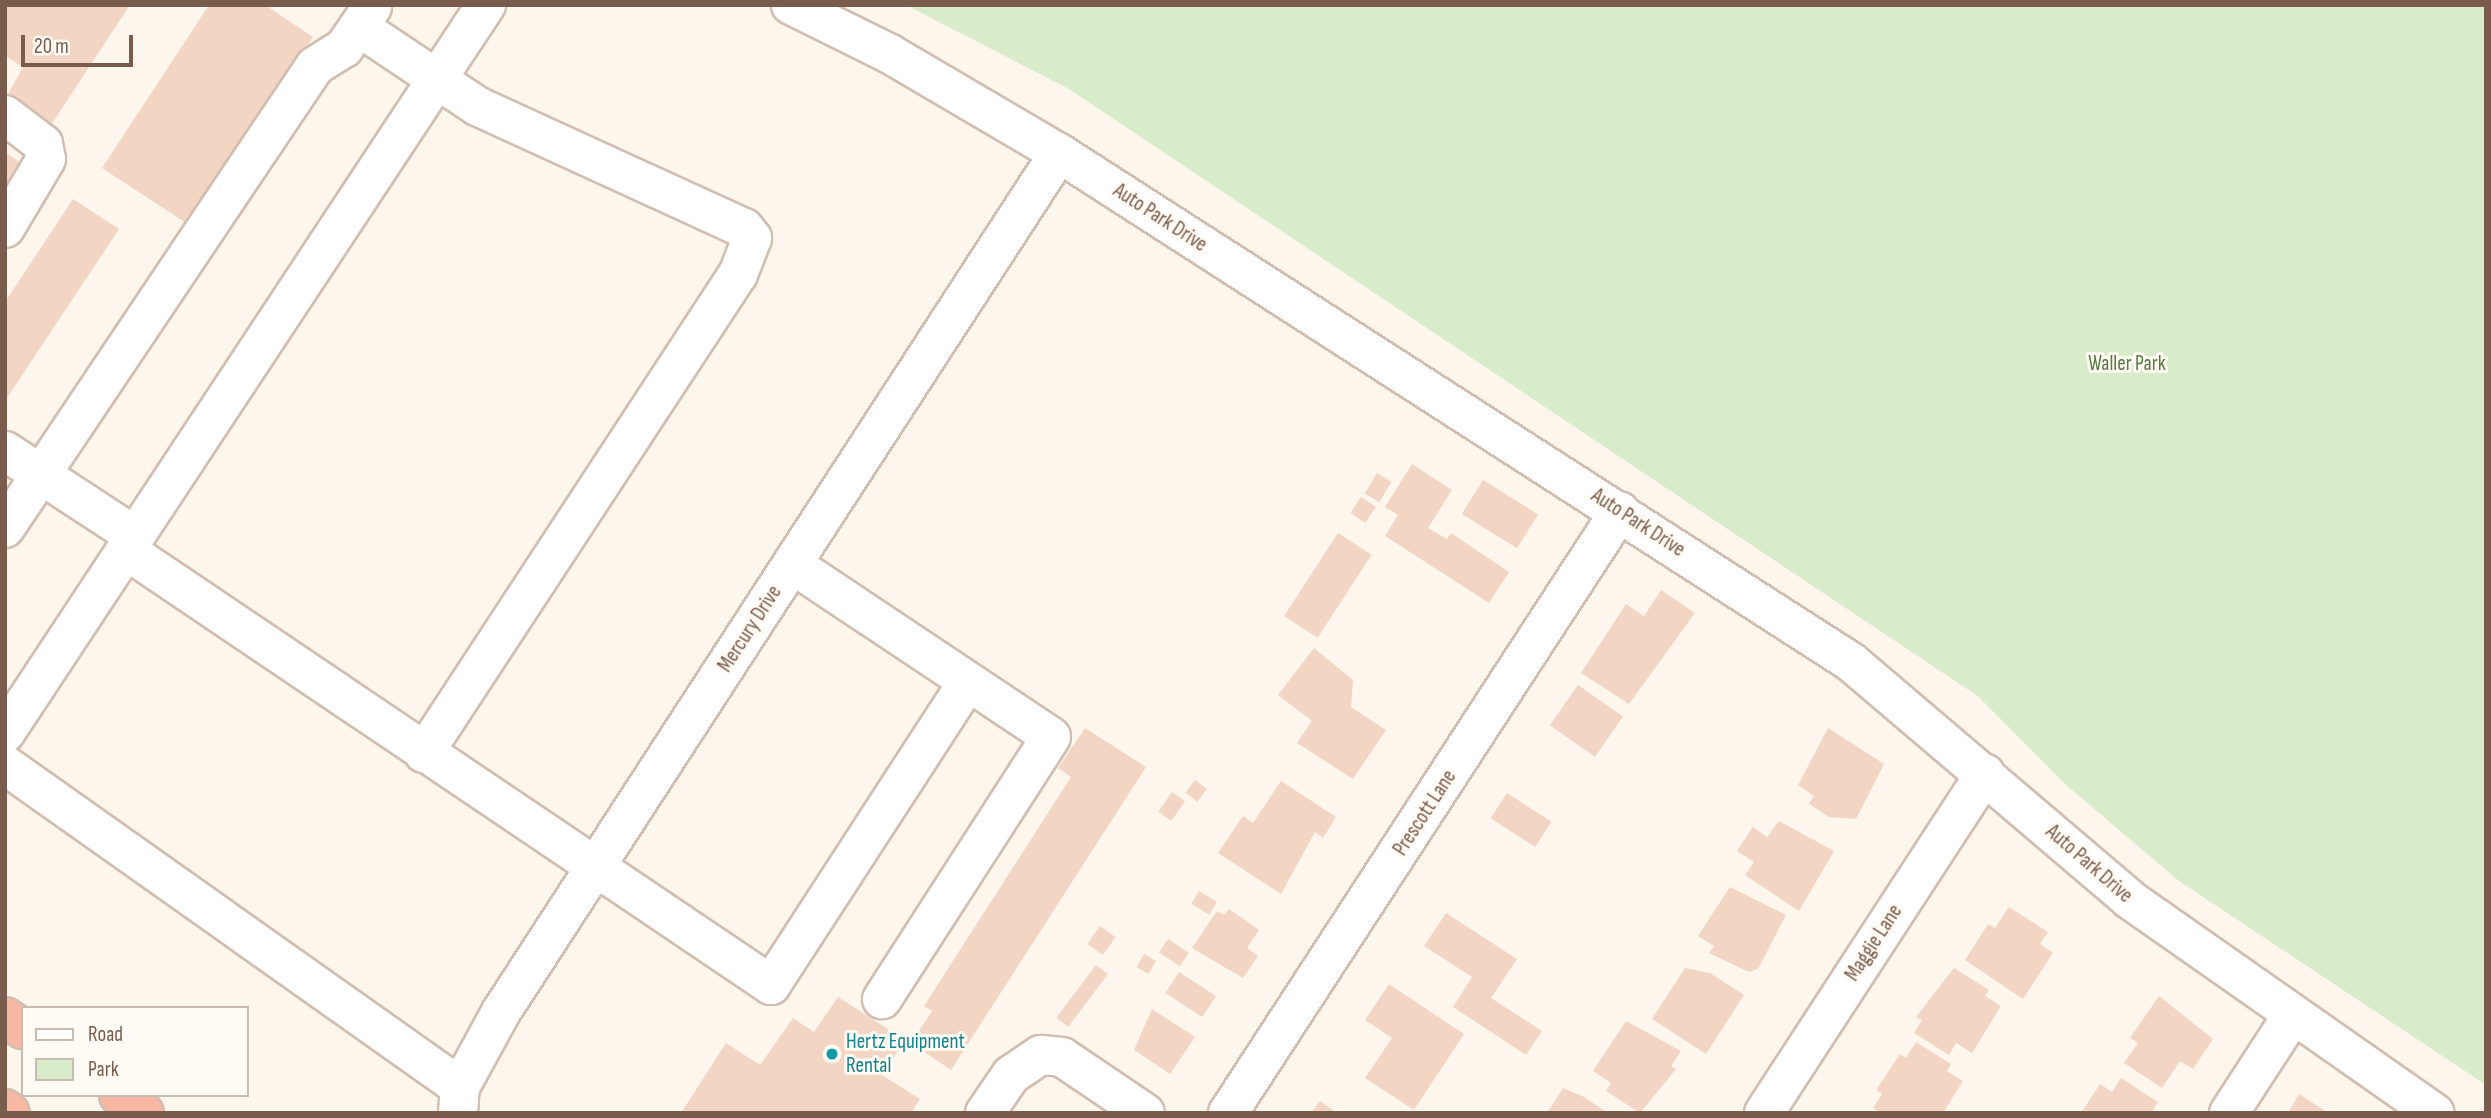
<!DOCTYPE html>
<style>
body{margin:0}
#map{position:relative;width:2491px;height:1118px;overflow:hidden;background:#fdf6ec;font-family:"Sofia Sans Condensed",sans-serif}
div>[style]{position:absolute}
.green>*{inset:0;background:#d8ecc9}
.building>*{inset:0;background:#f3d5c3;transform-origin:0 0}
.roads{filter:drop-shadow(2px 0 #d1beb0) drop-shadow(-2px 0 #d1beb0) drop-shadow(0 2px #d1beb0) drop-shadow(0 -2px #d1beb0)}
.minor>*{height:38px;margin:-19px;padding:0 19px;transform-origin:19px;border-radius:19px;background:#fff}
.highway>*{height:38px;margin:-19px;padding:0 19px;transform-origin:19px;border-radius:19px;background:#f7b7a3}
.dots>*{width:19px;height:19px;translate:-50% -50%;box-sizing:border-box;border:4px solid #fffaf3;border-radius:50%}
span{translate:-50% -50%;white-space:nowrap;text-align:center;line-height:1.15;-webkit-text-stroke:6px #fffaf3;paint-order:stroke}
.street-label{font-size:21px;color:#7a5c4d}
.park-label{font-size:21px;color:#537a41}
.culture-label{font-size:21px;color:#0d838f}
.left{translate:0 -50%;text-align:left}
.frame{position:absolute;inset:0;border:7px solid #7a5c4d;pointer-events:none}
.legend{position:absolute;left:21px;top:1006px;width:228px;height:91px;box-sizing:border-box;background:#fffaf3;border:2px solid #cabbb1;margin:0;padding:9px 12px;list-style:none;font-size:21px;color:#7a5c4d}
.legend li{display:flex;align-items:center;gap:14px;height:35px}
.legend b{width:35px;border:2px solid #cabbb1}
.scale{position:absolute;left:21px;top:35px;width:112px;height:32px;box-sizing:border-box;border:4px solid #7a5c4d;border-top:0;padding-left:9px;font-size:21px;line-height:24px;white-space:nowrap;color:#7a5c4d;-webkit-text-stroke:5px #fffaf3;paint-order:stroke}
</style>
<div id="map">
<div class="green">
<i style="clip-path:polygon(906px 5px,2486px 5px,2486px 1085px,2179px 881px,2065px 784px,1979px 697px,1069px 89px)"></i>
</div>
<div class="building">
<i style="clip-path:polygon(5px 5px,130px 5px,49px 128px,5px 100px,23px 67px,5px 56px)"></i>
<i style="clip-path:polygon(209px 5px,265px 5px,313px 37px,189px 225px,102px 168px)"></i>
<i style="clip-path:polygon(5px 152px,24px 165px,5px 193px)"></i>
<i style="clip-path:polygon(73px 199px,119px 229px,5px 401px,5px 302px)"></i>
<i style="clip-path:polygon(1412px 464px,1452px 490px,1428px 528px,1447px 539px,1451px 533px,1509px 572px,1489px 603px,1385px 536px,1398px 515px,1385px 507px)"></i>
<i style="left:1377px;top:473px;width:17px;height:24px;rotate:31deg"></i>
<i style="left:1483px;top:480px;width:65px;height:40px;rotate:32deg"></i>
<i style="left:1361px;top:497px;width:18px;height:19px;rotate:34deg"></i>
<i style="left:1338px;top:533px;width:40px;height:99px;rotate:33deg"></i>
<i style="clip-path:polygon(1661px 590px,1695px 613px,1629px 704px,1581px 673px,1626px 604px,1644px 616px)"></i>
<i style="clip-path:polygon(1314px 648px,1353px 680px,1351px 707px,1386px 730px,1353px 779px,1297px 743px,1312px 721px,1278px 695px)"></i>
<i style="left:1578px;top:685px;width:55px;height:49px;rotate:35deg"></i>
<i style="clip-path:polygon(1085px 728px,1146px 767px,951px 1070px,911px 1043px,932px 1011px,924px 1006px,1071px 777px,1058px 768px)"></i>
<i style="clip-path:polygon(1828px 728px,1884px 764px,1856px 819px,1829px 817px,1809px 804px,1814px 796px,1798px 785px)"></i>
<i style="left:1195px;top:780px;width:15px;height:16px;rotate:37deg"></i>
<i style="clip-path:polygon(1281px 781px,1336px 817px,1323px 838px,1315px 832px,1281px 894px,1218px 853px,1243px 816px,1253px 823px)"></i>
<i style="left:1172px;top:792px;width:16px;height:24px;rotate:35deg"></i>
<i style="left:1507px;top:793px;width:53px;height:30px;rotate:33deg"></i>
<i style="clip-path:polygon(1779px 821px,1834px 851px,1799px 911px,1745px 875px,1754px 862px,1737px 851px,1753px 827px,1767px 837px)"></i>
<i style="clip-path:polygon(1730px 887px,1786px 915px,1758px 969px,1749px 972px,1709px 953px,1714px 946px,1698px 936px)"></i>
<i style="left:1199px;top:891px;width:21px;height:15px;rotate:31deg"></i>
<i style="clip-path:polygon(2009px 907px,2048px 932px,2040px 944px,2053px 953px,2023px 999px,1965px 960px,1988px 924px,1995px 928px)"></i>
<i style="clip-path:polygon(1229px 909px,1259px 930px,1247px 948px,1258px 956px,1243px 978px,1192px 948px,1217px 911px,1224px 915px)"></i>
<i style="clip-path:polygon(1446px 913px,1517px 959px,1491px 998px,1542px 1031px,1526px 1055px,1453px 1007px,1472px 977px,1424px 946px)"></i>
<i style="left:1100px;top:926px;width:19px;height:22px;rotate:35deg"></i>
<i style="left:1168px;top:939px;width:25px;height:16px;rotate:34deg"></i>
<i style="left:1144px;top:954px;width:14px;height:15px;rotate:30deg"></i>
<i style="left:1096px;top:965px;width:15px;height:66px;rotate:37deg"></i>
<i style="clip-path:polygon(1685px 968px,1710px 973px,1744px 995px,1706px 1054px,1652px 1019px)"></i>
<i style="clip-path:polygon(1954px 968px,1989px 990px,1985px 996px,2001px 1006px,1972px 1053px,1956px 1043px,1949px 1055px,1914px 1033px,1922px 1020px,1916px 1017px)"></i>
<i style="left:1179px;top:972px;width:44px;height:25px;rotate:33deg"></i>
<i style="clip-path:polygon(1389px 984px,1464px 1034px,1414px 1110px,1365px 1078px,1392px 1038px,1365px 1020px)"></i>
<i style="clip-path:polygon(2159px 996px,2213px 1039px,2193px 1069px,2180px 1061px,2162px 1088px,2124px 1063px,2138px 1043px,2130px 1038px)"></i>
<i style="clip-path:polygon(838px 997px,905px 1040px,882px 1075px,920px 1099px,911px 1113px,681px 1113px,726px 1043px,760px 1065px,793px 1018px,814px 1032px)"></i>
<i style="clip-path:polygon(1152px 1009px,1195px 1037px,1170px 1074px,1134px 1050px)"></i>
<i style="clip-path:polygon(1626px 1021px,1681px 1051px,1671px 1066px,1676px 1069px,1640px 1113px,1606px 1091px,1611px 1083px,1593px 1071px)"></i>
<i style="clip-path:polygon(1916px 1042px,1951px 1064px,1947px 1071px,1963px 1081px,1943px 1113px,1881px 1113px,1873px 1108px,1882px 1094px,1876px 1090px,1900px 1054px,1906px 1058px)"></i>
<i style="clip-path:polygon(2121px 1078px,2158px 1102px,2151px 1113px,2081px 1113px,2100px 1084px,2112px 1092px)"></i>
<i style="clip-path:polygon(1563px 1088px,1584px 1097px,1608px 1113px,1547px 1113px)"></i>
<i style="clip-path:polygon(2299px 1094px,2327px 1112px,2338px 1113px,2288px 1113px)"></i>
<i style="clip-path:polygon(1320px 1101px,1337px 1113px,1311px 1113px)"></i>
</div>
<div class="roads">
<div class="minor">
<i style="left:791px;top:5px;width:110px;rotate:26.3deg"></i>
<i style="left:890px;top:54px;width:196px;rotate:30.4deg"></i>
<i style="left:1059px;top:153px;width:941px;rotate:32.73deg"></i>
<i style="left:1851px;top:662px;width:365px;rotate:40.4deg"></i>
<i style="left:2129px;top:899px;width:373px;rotate:35deg"></i>
<i style="left:359px;top:27px;width:142px;rotate:33.8deg"></i>
<i style="left:477px;top:106px;width:294px;rotate:24.6deg"></i>
<i style="left:744px;top:228px;width:13px;rotate:51deg"></i>
<i style="left:752px;top:238px;width:39px;rotate:111deg"></i>
<i style="left:738px;top:274px;width:573px;rotate:123.25deg"></i>
<i style="left:5px;top:115px;width:48px;rotate:37.3deg"></i>
<i style="left:43px;top:144px;width:15px;rotate:79deg"></i>
<i style="left:46px;top:159px;width:80px;rotate:120.7deg"></i>
<i style="left:5px;top:451px;width:155px;rotate:33.2deg"></i>
<i style="left:5px;top:528px;width:556px;rotate:-56.14deg"></i>
<i style="left:315px;top:66px;width:34px;rotate:-32deg"></i>
<i style="left:344px;top:48px;width:50px;rotate:-55.7deg"></i>
<i style="left:126px;top:550px;width:778px;rotate:34deg"></i>
<i style="left:771px;top:985px;width:361px;rotate:-57deg"></i>
<i style="left:792px;top:564px;width:311px;rotate:33.7deg"></i>
<i style="left:1051px;top:737px;width:312px;rotate:122.8deg"></i>
<i style="left:5px;top:733px;width:873px;rotate:-56.55deg"></i>
<i style="left:5px;top:765px;width:557px;rotate:35.29deg"></i>
<i style="left:458px;top:1113px;width:26px;rotate:-86deg"></i>
<i style="left:460px;top:1087px;width:85px;rotate:-61.3deg"></i>
<i style="left:501px;top:1012px;width:1024px;rotate:-56.99deg"></i>
<i style="left:985px;top:1113px;width:46px;rotate:-55.6deg"></i>
<i style="left:1011px;top:1075px;width:36px;rotate:-34deg"></i>
<i style="left:1041px;top:1055px;width:21px;rotate:5deg"></i>
<i style="left:1062px;top:1057px;width:100px;rotate:34deg"></i>
<i style="left:1228px;top:1113px;width:718px;rotate:-56.93deg"></i>
<i style="left:1764px;top:1113px;width:405px;rotate:-56.9deg"></i>
<i style="left:2229px;top:1113px;width:116px;rotate:-57deg"></i>
</div>
<div class="highway">
<i style="left:5px;top:1017px;width:22px;rotate:34deg"></i>
<i style="left:119px;top:1095px;width:31px;rotate:36deg"></i>
<i style="left:5px;top:1109px;width:6px;rotate:39deg"></i>
</div>
</div>
<div class="dots">
<i style="left:832px;top:1054px;background:#0f9aa8"></i>
</div>
<div class="street-label">
<span style="left:1160px;top:218px;rotate:33deg">Auto Park Drive</span>
<span style="left:1638px;top:523px;rotate:33deg">Auto Park Drive</span>
<span style="left:750px;top:629px;rotate:-57deg">Mercury Drive</span>
<span style="left:1425px;top:813px;rotate:-57deg">Prescott Lane</span>
<span style="left:2089px;top:864px;rotate:41deg">Auto Park Drive</span>
<span style="left:1874px;top:943px;rotate:-57deg">Maggie Lane</span>
</div>
<div class="park-label">
<span style="left:2127px;top:364px">Waller Park</span>
</div>
<div class="culture-label">
<span class="left" style="left:846px;top:1054px">Hertz Equipment<br>Rental</span>
</div>
<div class="frame"></div>
<ul class="legend">
<li><b style="height:9px;background:#fff"></b>Road</li>
<li><b style="height:19px;background:#d8ecc9"></b>Park</li>
</ul>
<div class="scale">20 m</div>
</div>
